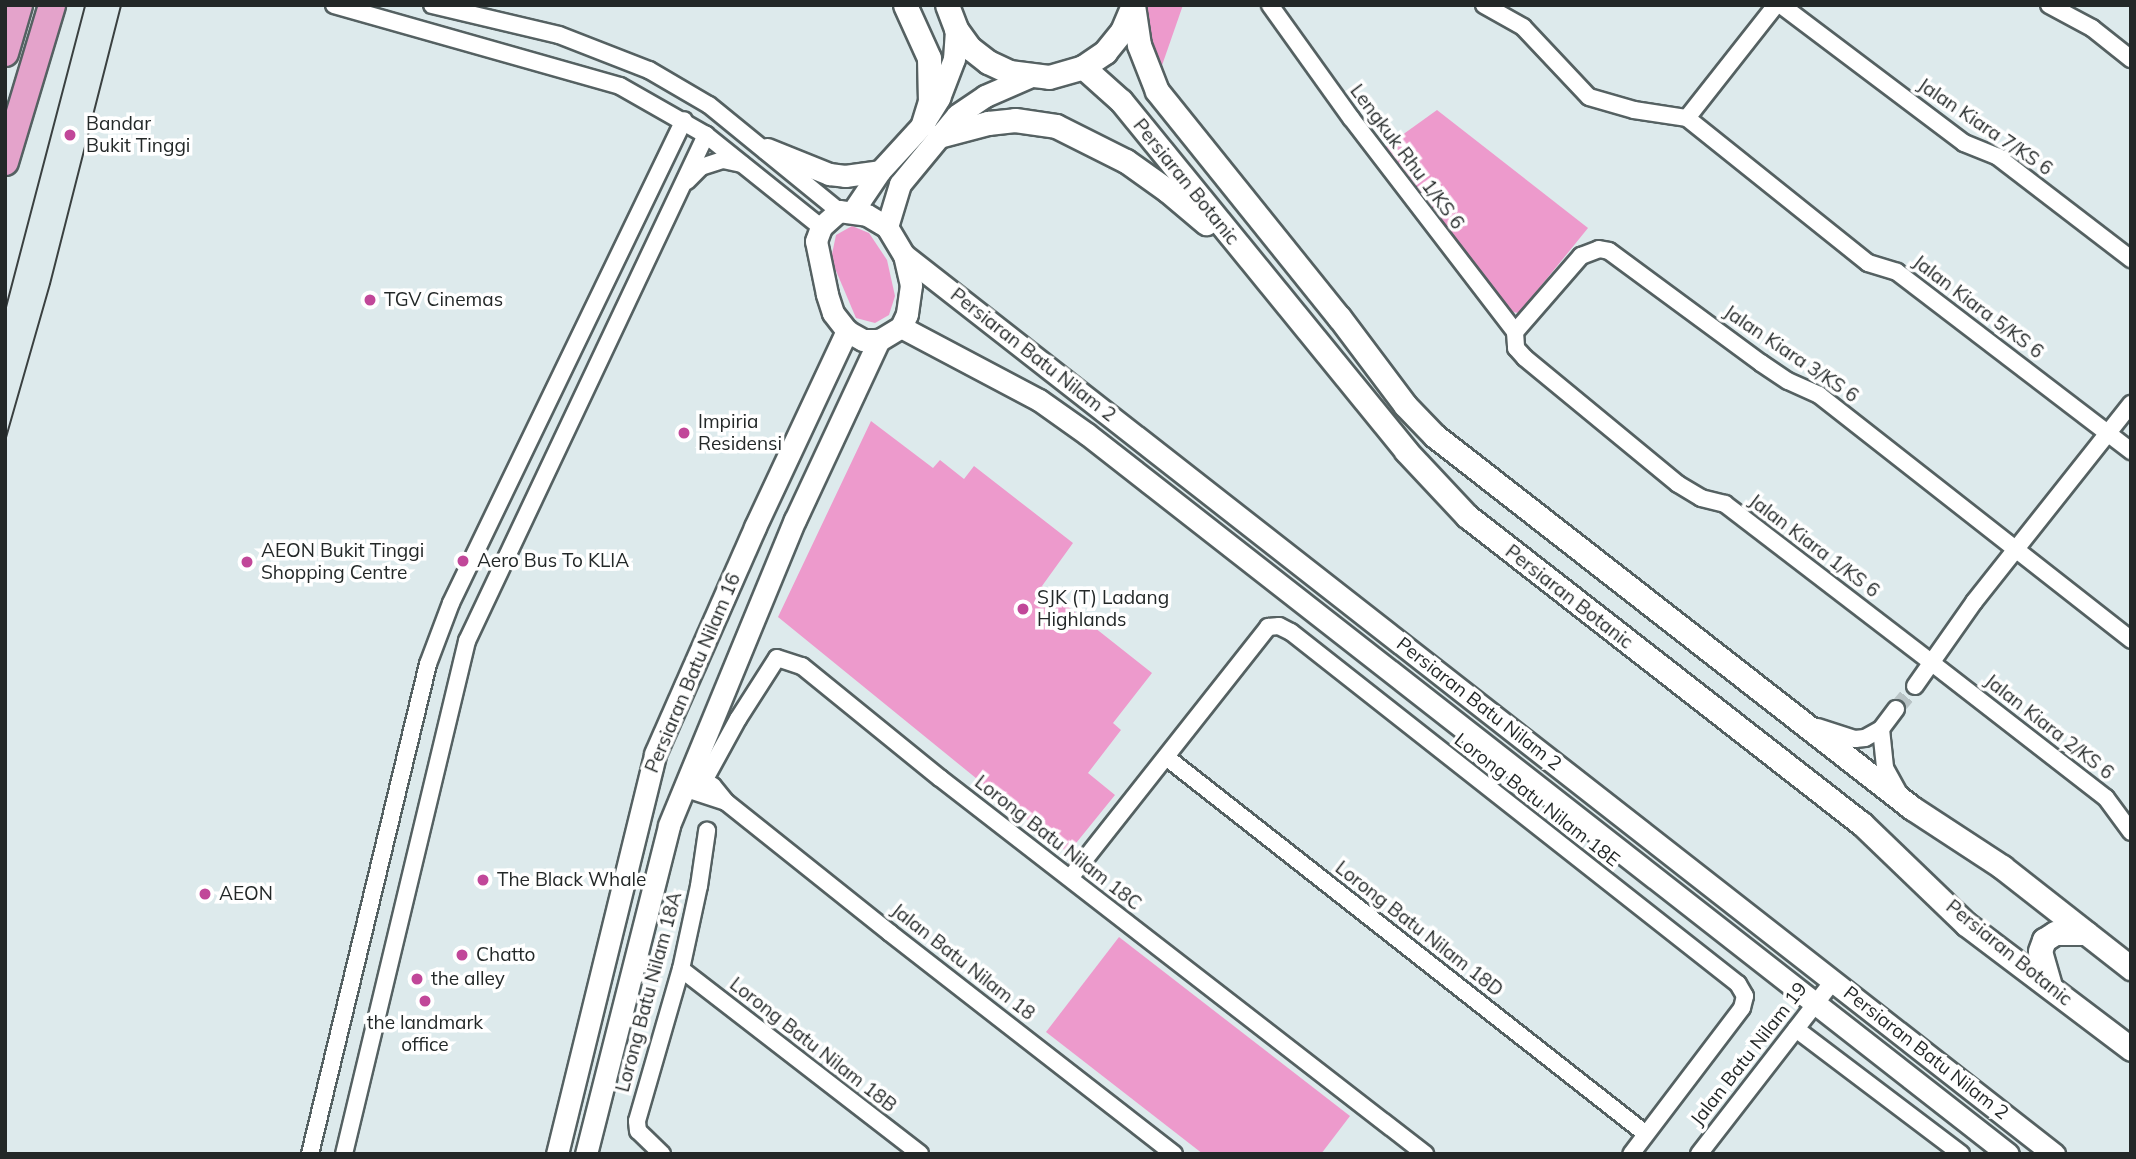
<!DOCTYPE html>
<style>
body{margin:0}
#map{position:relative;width:2136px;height:1159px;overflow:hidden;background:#ddeaec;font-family:Mulish,sans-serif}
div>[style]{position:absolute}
.green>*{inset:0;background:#ed9acc}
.minor-tunnel>*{height:16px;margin-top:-8px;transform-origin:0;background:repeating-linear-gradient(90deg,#b8c3c5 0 16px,transparent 0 24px)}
.roads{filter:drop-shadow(2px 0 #556162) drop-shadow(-2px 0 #556162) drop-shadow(0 2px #556162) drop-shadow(0 -2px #556162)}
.minor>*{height:16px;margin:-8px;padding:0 8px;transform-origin:8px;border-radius:8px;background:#fff}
.tertiary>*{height:21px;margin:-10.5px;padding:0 10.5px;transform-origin:10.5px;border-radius:10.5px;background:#fff}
.secondary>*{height:23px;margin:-11.5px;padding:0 11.5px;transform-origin:11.5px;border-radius:11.5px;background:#fff}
.trunk>*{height:26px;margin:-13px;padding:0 13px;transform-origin:13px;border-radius:13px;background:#e4a3cb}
.tram>*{height:2px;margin:-1px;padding:0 1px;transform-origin:1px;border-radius:1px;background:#3a4040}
.dots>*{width:19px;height:19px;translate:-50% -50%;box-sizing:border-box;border:4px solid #fff;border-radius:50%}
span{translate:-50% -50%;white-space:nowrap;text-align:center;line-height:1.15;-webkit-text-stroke:7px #fff;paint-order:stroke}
.poi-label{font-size:19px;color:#232828}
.left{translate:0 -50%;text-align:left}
.street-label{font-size:19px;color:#232828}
.frame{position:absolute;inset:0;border:7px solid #232828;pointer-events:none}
</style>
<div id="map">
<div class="green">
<i style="clip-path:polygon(1137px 5px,1183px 5px,1159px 74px)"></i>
<i style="clip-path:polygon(1437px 110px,1588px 228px,1519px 313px,1504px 311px,1384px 148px)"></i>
<i style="clip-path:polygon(852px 226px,869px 233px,887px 260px,895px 296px,889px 315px,875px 323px,856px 318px,831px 259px,836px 235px)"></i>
<i style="clip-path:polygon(871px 421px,933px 468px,940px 460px,964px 479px,974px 466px,1073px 543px,1042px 586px,1152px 673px,1113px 723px,1121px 730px,1088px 773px,1115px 795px,1068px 853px,778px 617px)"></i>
<i style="clip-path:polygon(1119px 937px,1350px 1116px,1321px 1154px,1203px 1154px,1046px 1032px)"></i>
</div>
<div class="minor-tunnel">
<i style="left:1896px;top:709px;width:30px;rotate:-50deg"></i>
</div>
<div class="roads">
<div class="minor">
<i style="left:334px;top:5px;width:297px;rotate:15.8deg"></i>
<i style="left:620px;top:86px;width:99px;rotate:29.7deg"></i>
<i style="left:706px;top:135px;width:147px;rotate:38.7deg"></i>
<i style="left:432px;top:5px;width:130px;rotate:13.3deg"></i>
<i style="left:559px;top:35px;width:97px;rotate:21.3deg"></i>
<i style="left:649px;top:70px;width:69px;rotate:30.3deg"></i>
<i style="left:709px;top:105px;width:168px;rotate:39.2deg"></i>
<i style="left:1270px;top:5px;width:139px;rotate:54.4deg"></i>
<i style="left:1351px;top:118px;width:270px;rotate:52.5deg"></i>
<i style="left:1484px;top:5px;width:45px;rotate:29.4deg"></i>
<i style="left:1523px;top:27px;width:96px;rotate:46.7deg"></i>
<i style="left:1589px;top:97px;width:47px;rotate:16.1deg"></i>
<i style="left:1634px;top:110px;width:54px;rotate:8.6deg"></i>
<i style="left:1687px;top:118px;width:232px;rotate:38.7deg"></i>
<i style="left:1868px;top:263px;width:30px;rotate:17deg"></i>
<i style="left:1897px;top:272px;width:295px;rotate:37.4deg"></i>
<i style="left:1781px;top:5px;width:229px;rotate:37deg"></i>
<i style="left:1964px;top:143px;width:37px;rotate:22deg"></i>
<i style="left:1998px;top:157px;width:168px;rotate:37.5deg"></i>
<i style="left:2049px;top:5px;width:49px;rotate:28.1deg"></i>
<i style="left:2092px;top:28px;width:50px;rotate:38.5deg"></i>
<i style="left:1687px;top:118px;width:144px;rotate:-51.8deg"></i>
<i style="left:687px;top:181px;width:20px;rotate:-45deg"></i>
<i style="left:701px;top:167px;width:23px;rotate:-18deg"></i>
<i style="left:723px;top:160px;width:19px;rotate:12deg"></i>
<i style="left:1515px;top:332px;width:16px;rotate:86deg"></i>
<i style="left:1516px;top:348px;width:13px;rotate:48deg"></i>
<i style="left:1525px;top:358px;width:198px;rotate:39.5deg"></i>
<i style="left:1678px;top:484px;width:27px;rotate:31deg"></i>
<i style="left:1701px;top:498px;width:25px;rotate:14deg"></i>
<i style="left:1725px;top:504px;width:261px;rotate:37.5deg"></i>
<i style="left:1932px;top:663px;width:220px;rotate:37.8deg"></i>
<i style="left:2106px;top:798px;width:42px;rotate:53.7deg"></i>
<i style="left:1515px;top:332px;width:101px;rotate:-49deg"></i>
<i style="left:1581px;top:256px;width:19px;rotate:-21deg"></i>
<i style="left:1599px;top:249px;width:10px;rotate:11deg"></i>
<i style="left:1609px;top:251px;width:189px;rotate:36.4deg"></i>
<i style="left:1761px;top:363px;width:32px;rotate:34deg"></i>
<i style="left:1788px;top:381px;width:34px;rotate:24deg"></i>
<i style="left:1819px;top:395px;width:397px;rotate:38.1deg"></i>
<i style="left:1915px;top:686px;width:103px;rotate:-54.9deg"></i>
<i style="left:1974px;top:602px;width:253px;rotate:-51.6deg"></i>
<i style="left:1818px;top:727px;width:39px;rotate:18deg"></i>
<i style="left:1855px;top:739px;width:10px;rotate:-6deg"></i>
<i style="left:1865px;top:738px;width:18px;rotate:-29deg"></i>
<i style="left:1881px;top:729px;width:25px;rotate:-53deg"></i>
<i style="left:1881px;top:729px;width:39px;rotate:84deg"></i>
<i style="left:1885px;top:768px;width:29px;rotate:61deg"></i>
<i style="left:1166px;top:757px;width:610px;rotate:38.15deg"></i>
<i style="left:696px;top:777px;width:19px;rotate:28deg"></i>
<i style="left:713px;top:786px;width:21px;rotate:51deg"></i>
<i style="left:726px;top:802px;width:210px;rotate:38.6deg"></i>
<i style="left:890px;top:933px;width:360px;rotate:37.9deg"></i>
<i style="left:704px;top:781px;width:71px;rotate:-61.3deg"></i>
<i style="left:738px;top:719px;width:72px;rotate:-57.4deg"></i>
<i style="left:777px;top:658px;width:26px;rotate:18deg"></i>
<i style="left:802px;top:666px;width:178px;rotate:39.1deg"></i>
<i style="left:940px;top:778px;width:614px;rotate:37.78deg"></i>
<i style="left:683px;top:788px;width:45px;rotate:18deg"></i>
<i style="left:1070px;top:878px;width:320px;rotate:-51.7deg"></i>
<i style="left:1268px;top:627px;width:11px;rotate:-5deg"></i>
<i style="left:1279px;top:626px;width:13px;rotate:27deg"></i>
<i style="left:1291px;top:632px;width:569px;rotate:38.22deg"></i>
<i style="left:1738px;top:984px;width:14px;rotate:60deg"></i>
<i style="left:1745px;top:996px;width:12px;rotate:104deg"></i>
<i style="left:1742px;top:1008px;width:183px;rotate:127.2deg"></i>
<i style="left:681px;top:969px;width:302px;rotate:37.7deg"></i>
<i style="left:1796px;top:1029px;width:207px;rotate:37.1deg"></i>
<i style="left:310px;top:1154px;width:504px;rotate:-76.46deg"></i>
<i style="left:428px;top:664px;width:65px;rotate:-69.3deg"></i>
<i style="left:451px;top:603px;width:536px;rotate:-64.25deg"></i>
<i style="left:344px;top:1154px;width:528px;rotate:-76.52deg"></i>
<i style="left:467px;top:641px;width:560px;rotate:-64.72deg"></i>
<i style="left:662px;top:1154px;width:33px;rotate:-136deg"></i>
<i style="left:638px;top:1131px;width:10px;rotate:-96deg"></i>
<i style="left:637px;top:1121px;width:158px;rotate:-73.9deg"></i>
<i style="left:681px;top:969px;width:85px;rotate:-77.8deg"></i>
<i style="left:699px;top:886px;width:56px;rotate:-81.7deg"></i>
<i style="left:1699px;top:1154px;width:219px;rotate:-52.2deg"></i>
</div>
<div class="tertiary">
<i style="left:767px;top:149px;width:67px;rotate:22deg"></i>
<i style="left:829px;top:174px;width:16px;rotate:7deg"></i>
<i style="left:845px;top:176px;width:35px;rotate:-8deg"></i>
<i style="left:839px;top:211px;width:28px;rotate:8deg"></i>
<i style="left:867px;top:215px;width:23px;rotate:31deg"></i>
<i style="left:887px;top:227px;width:33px;rotate:59deg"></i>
<i style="left:904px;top:255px;width:31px;rotate:77deg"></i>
<i style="left:911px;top:285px;width:29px;rotate:98deg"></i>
<i style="left:907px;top:314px;width:14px;rotate:115deg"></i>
<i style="left:901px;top:327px;width:26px;rotate:149deg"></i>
<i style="left:879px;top:340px;width:16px;rotate:180deg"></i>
<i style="left:863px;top:340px;width:18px;rotate:-151deg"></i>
<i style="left:847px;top:331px;width:23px;rotate:-128deg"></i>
<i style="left:833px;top:313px;width:20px;rotate:-108deg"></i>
<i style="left:827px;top:294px;width:54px;rotate:-101.7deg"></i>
<i style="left:816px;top:241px;width:15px;rotate:-70deg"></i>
<i style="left:821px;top:227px;width:24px;rotate:-42deg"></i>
<i style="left:853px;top:211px;width:48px;rotate:-56deg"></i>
<i style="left:880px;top:171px;width:64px;rotate:-47.5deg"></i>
<i style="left:923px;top:124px;width:31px;rotate:-58deg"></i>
<i style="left:939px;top:98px;width:42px;rotate:-69deg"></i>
<i style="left:954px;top:59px;width:30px;rotate:-86deg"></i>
<i style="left:887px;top:227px;width:45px;rotate:-73.2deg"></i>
<i style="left:900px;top:184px;width:89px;rotate:-50.4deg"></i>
<i style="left:957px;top:115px;width:34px;rotate:-34deg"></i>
<i style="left:985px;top:96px;width:50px;rotate:-23.5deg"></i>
<i style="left:904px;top:255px;width:1460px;rotate:38.02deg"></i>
<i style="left:901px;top:327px;width:156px;rotate:27.9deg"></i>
<i style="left:1039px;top:400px;width:59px;rotate:35.3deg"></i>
<i style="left:1087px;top:434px;width:1169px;rotate:38.02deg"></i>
<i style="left:557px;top:1154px;width:412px;rotate:-76.2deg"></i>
<i style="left:655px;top:754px;width:248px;rotate:-66.2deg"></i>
<i style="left:755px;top:527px;width:217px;rotate:-64.9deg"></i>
<i style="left:586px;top:1154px;width:339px;rotate:-75.8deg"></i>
<i style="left:669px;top:825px;width:330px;rotate:-67.6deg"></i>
<i style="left:795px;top:520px;width:199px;rotate:-65deg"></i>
</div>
<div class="secondary">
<i style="left:905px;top:5px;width:58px;rotate:65.6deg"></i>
<i style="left:929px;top:58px;width:43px;rotate:88.7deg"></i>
<i style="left:930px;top:101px;width:24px;rotate:107deg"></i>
<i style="left:947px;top:5px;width:26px;rotate:69deg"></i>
<i style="left:956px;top:29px;width:24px;rotate:54deg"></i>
<i style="left:970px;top:48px;width:23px;rotate:38deg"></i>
<i style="left:988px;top:62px;width:23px;rotate:25deg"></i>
<i style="left:1009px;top:72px;width:40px;rotate:7.1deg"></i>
<i style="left:1049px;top:77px;width:35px;rotate:-16deg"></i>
<i style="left:1083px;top:67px;width:27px;rotate:-34deg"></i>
<i style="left:1105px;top:52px;width:27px;rotate:-51deg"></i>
<i style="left:1122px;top:31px;width:28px;rotate:-67deg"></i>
<i style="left:1133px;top:5px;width:40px;rotate:81.5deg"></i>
<i style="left:1139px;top:45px;width:49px;rotate:68.6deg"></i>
<i style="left:1157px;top:91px;width:290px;rotate:51.2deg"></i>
<i style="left:1339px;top:317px;width:110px;rotate:53.1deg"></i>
<i style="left:1405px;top:405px;width:43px;rotate:45.9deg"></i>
<i style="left:1435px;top:436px;width:605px;rotate:37.95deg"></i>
<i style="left:1912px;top:808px;width:108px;rotate:33.2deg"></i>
<i style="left:2002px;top:867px;width:164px;rotate:38.1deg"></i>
<i style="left:1083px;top:67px;width:51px;rotate:41.8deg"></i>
<i style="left:1121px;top:101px;width:451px;rotate:50.8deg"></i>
<i style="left:1406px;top:451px;width:89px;rotate:46.8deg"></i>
<i style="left:1467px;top:516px;width:501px;rotate:37.95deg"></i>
<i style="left:1862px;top:824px;width:144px;rotate:43.9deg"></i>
<i style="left:1966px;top:924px;width:207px;rotate:37.1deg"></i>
<i style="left:939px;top:136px;width:51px;rotate:-14.9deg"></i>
<i style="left:988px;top:123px;width:27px;rotate:-6deg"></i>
<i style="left:1015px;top:120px;width:41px;rotate:8.3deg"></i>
<i style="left:1056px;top:126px;width:78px;rotate:26.6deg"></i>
<i style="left:1126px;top:161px;width:52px;rotate:35.5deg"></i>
<i style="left:1168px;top:191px;width:50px;rotate:40.1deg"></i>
<i style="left:2050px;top:986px;width:36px;rotate:-106deg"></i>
<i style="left:2040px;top:951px;width:12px;rotate:-70deg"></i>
<i style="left:2044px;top:940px;width:13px;rotate:-32deg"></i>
<i style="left:2055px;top:933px;width:31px"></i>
</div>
<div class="trunk">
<i style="left:5px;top:53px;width:50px;rotate:-73.7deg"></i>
<i style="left:5px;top:162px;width:164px;rotate:-73.3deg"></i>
</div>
</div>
<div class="tram">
<i style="left:5px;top:311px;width:316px;rotate:-75.3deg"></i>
<i style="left:5px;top:441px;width:163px;rotate:-74deg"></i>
<i style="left:50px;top:284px;width:288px;rotate:-75.7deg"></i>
</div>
<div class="dots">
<i style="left:70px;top:135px;background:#c14799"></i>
<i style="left:370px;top:300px;background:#c14799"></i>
<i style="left:684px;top:433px;background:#c14799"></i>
<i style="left:463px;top:561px;background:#c14799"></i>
<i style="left:247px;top:562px;background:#c14799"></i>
<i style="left:1023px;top:609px;background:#c14799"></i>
<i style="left:483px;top:880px;background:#c14799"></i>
<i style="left:205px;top:894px;background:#c14799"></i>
<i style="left:462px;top:955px;background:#c14799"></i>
<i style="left:417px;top:979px;background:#c14799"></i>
<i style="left:425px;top:1001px;background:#c14799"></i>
</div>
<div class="poi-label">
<span class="left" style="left:86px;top:135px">Bandar<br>Bukit Tinggi</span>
<span class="left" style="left:384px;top:300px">TGV Cinemas</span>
<span class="left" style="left:698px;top:433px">Impiria<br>Residensi</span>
<span class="left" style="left:261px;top:562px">AEON Bukit Tinggi<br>Shopping Centre</span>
<span class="left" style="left:477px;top:561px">Aero Bus To KLIA</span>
<span class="left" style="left:1037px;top:609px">SJK (T) Ladang<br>Highlands</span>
<span class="left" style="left:497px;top:880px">The Black Whale</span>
<span class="left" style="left:219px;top:894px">AEON</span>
<span class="left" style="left:476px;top:955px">Chatto</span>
<span class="left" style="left:431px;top:979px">the alley</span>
<span style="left:425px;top:1034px">the landmark<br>office</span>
</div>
<div class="street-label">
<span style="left:1985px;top:127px;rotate:34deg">Jalan Kiara 7/KS 6</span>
<span style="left:1407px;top:157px;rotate:53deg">Lengkuk Rhu 1/KS 6</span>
<span style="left:1186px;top:182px;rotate:51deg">Persiaran Botanic</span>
<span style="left:1978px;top:307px;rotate:37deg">Jalan Kiara 5/KS 6</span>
<span style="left:1791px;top:354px;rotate:34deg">Jalan Kiara 3/KS 6</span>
<span style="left:1033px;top:355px;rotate:38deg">Persiaran Batu Nilam 2</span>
<span style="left:1814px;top:546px;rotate:37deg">Jalan Kiara 1/KS 6</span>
<span style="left:1569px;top:597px;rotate:38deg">Persiaran Botanic</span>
<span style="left:693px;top:673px;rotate:-67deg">Persiaran Batu Nilam 16</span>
<span style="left:1479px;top:704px;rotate:38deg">Persiaran Batu Nilam 2</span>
<span style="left:2049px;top:727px;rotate:38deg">Jalan Kiara 2/KS 6</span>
<span style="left:1537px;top:800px;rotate:38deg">Lorong Batu Nilam 18E</span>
<span style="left:1058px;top:843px;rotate:38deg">Lorong Batu Nilam 18C</span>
<span style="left:1419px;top:929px;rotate:38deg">Lorong Batu Nilam 18D</span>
<span style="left:2009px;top:953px;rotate:39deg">Persiaran Botanic</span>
<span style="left:963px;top:962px;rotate:38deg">Jalan Batu Nilam 18</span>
<span style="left:649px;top:992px;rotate:-75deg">Lorong Batu Nilam 18A</span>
<span style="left:813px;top:1045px;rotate:38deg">Lorong Batu Nilam 18B</span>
<span style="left:1926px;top:1053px;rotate:38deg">Persiaran Batu Nilam 2</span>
<span style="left:1749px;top:1054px;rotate:-52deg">Jalan Batu Nilam 19</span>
</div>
<div class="frame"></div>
</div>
